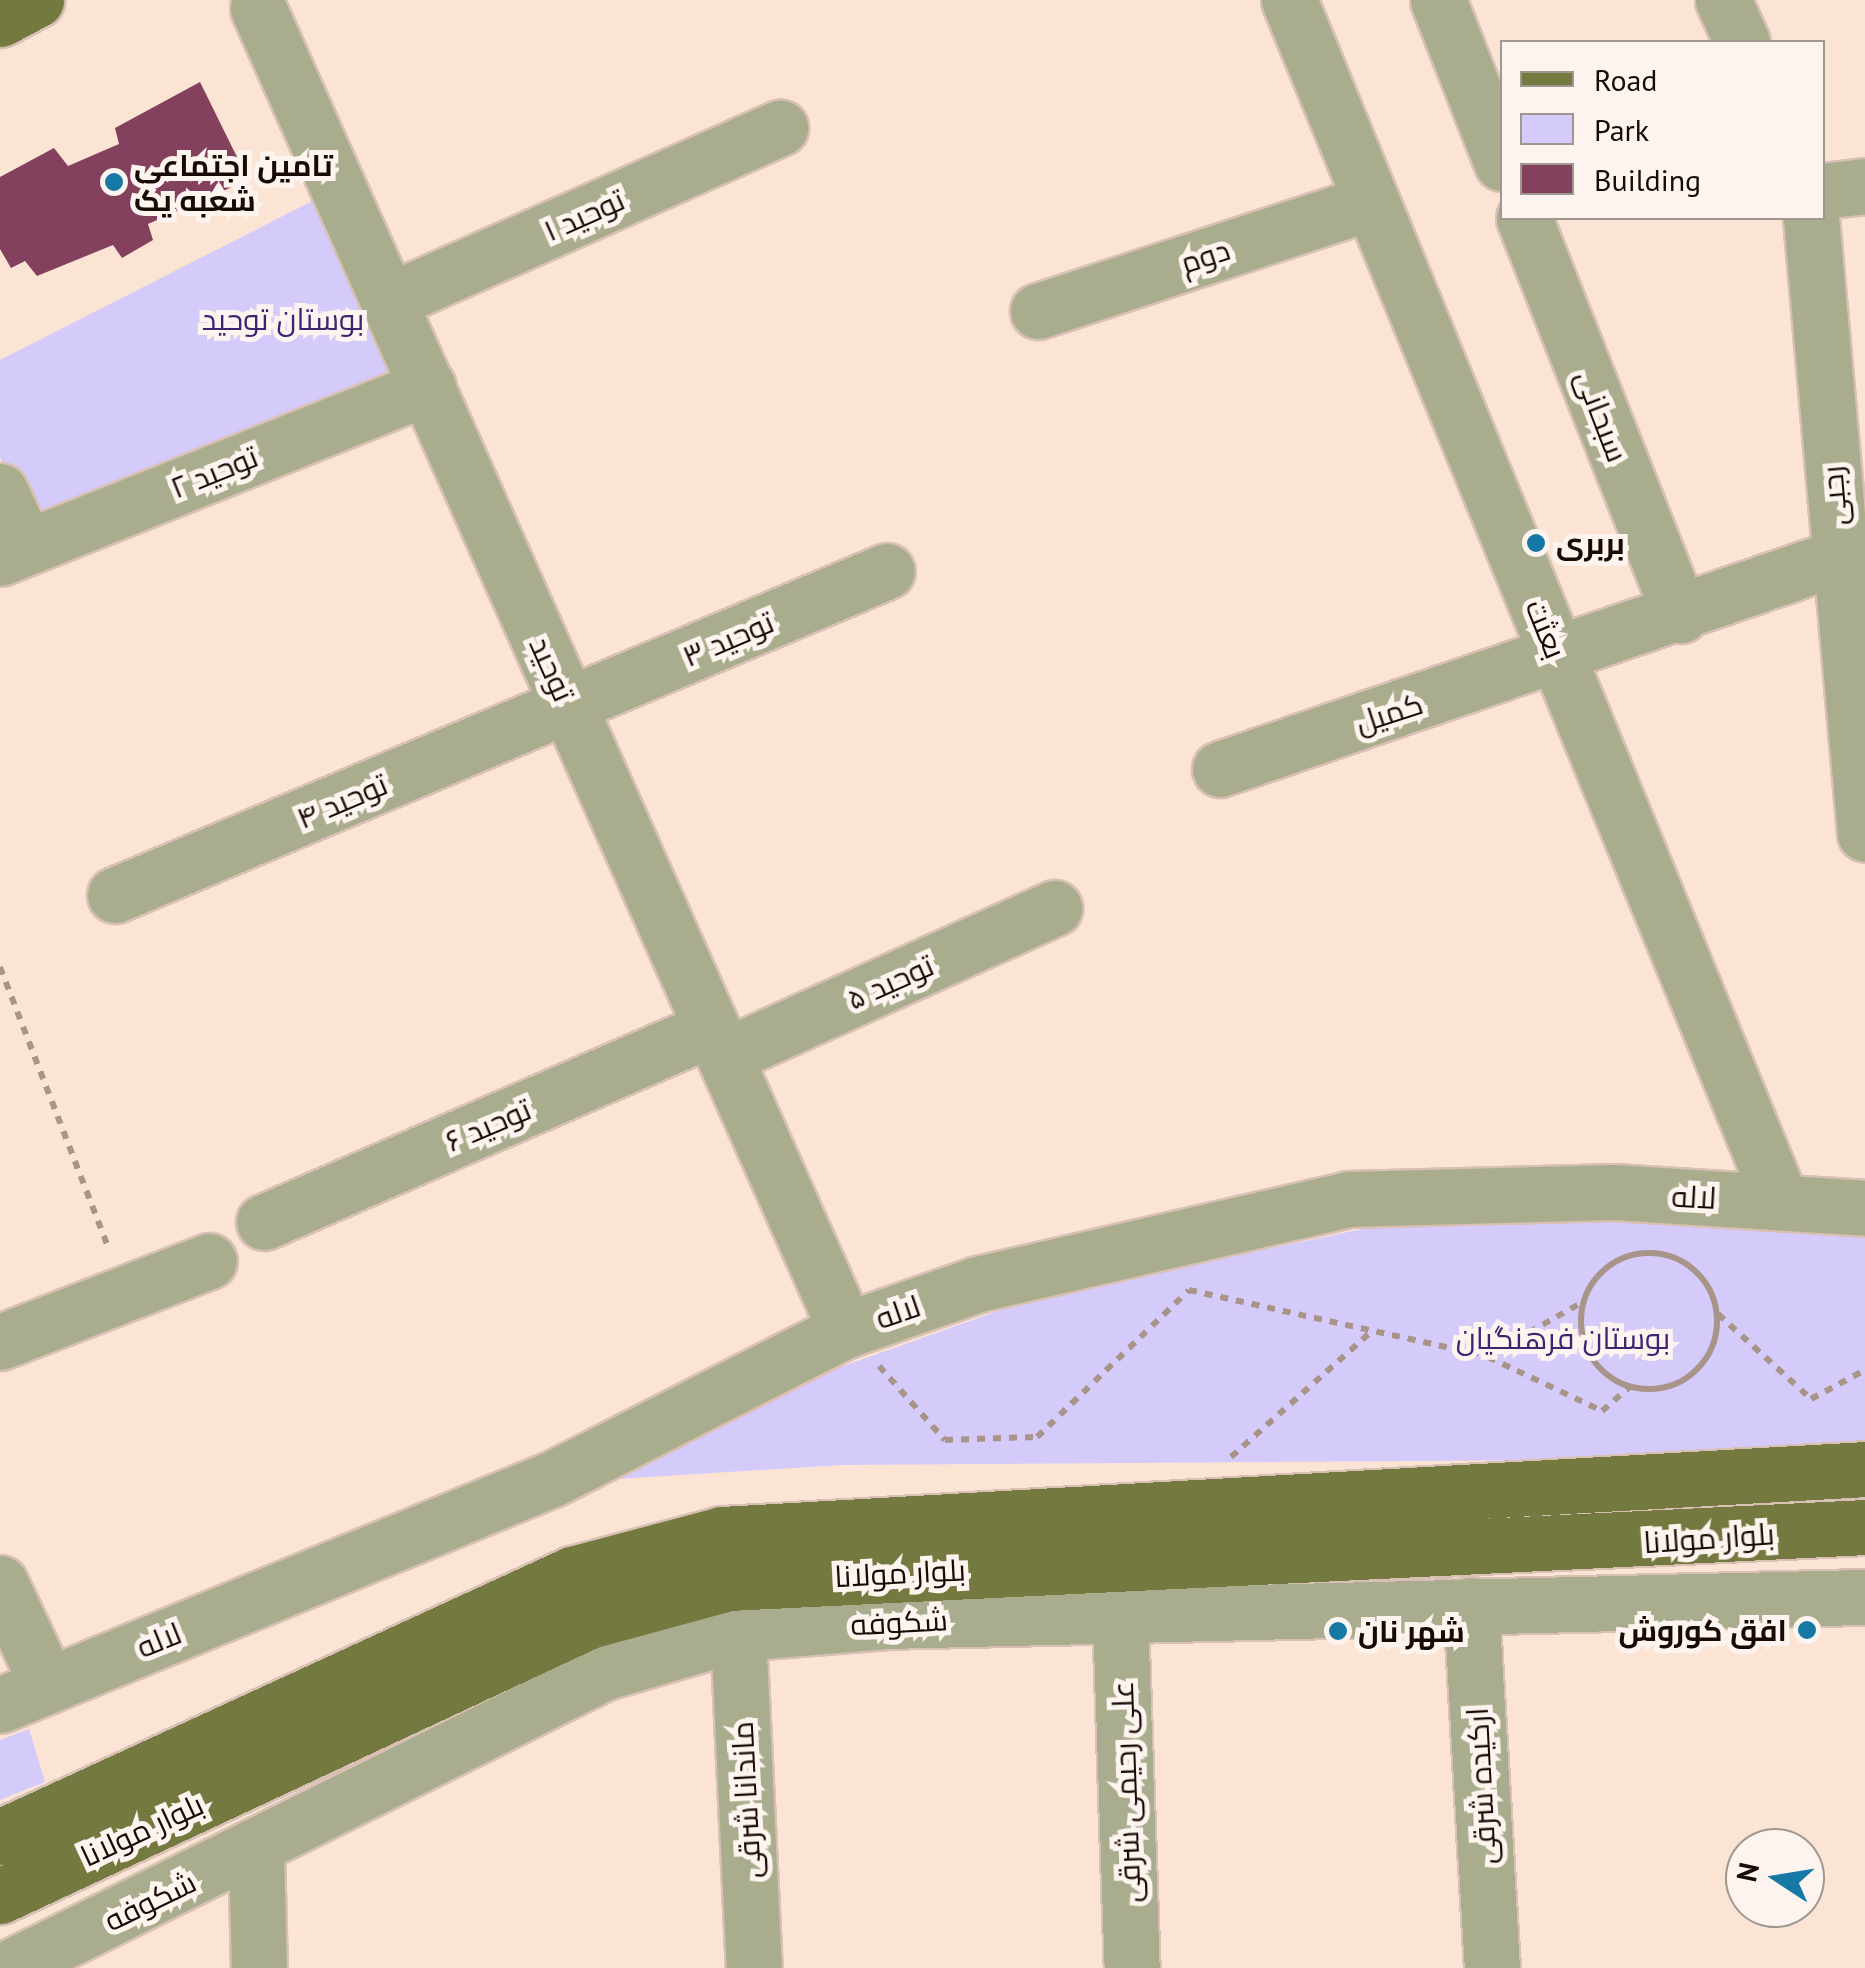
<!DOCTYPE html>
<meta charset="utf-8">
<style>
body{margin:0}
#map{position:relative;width:1865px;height:1968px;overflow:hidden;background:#fce4d5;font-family:"PT Sans",Cairo,sans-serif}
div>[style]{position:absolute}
.green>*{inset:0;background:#d4cbfa}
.building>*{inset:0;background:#83415d}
.path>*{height:6px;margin-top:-3px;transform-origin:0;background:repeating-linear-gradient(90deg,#a89488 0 8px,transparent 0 16px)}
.path>.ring{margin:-3px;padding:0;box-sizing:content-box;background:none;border:6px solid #a89488;border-radius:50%}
.roads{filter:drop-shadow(2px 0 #d8c1b4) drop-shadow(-2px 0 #d8c1b4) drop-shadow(0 2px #d8c1b4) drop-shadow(0 -2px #d8c1b4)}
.minor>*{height:55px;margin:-27.5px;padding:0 27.5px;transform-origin:27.5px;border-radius:27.5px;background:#a9ad8e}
.major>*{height:55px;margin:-27.5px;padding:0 27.5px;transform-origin:27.5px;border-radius:27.5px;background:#747a3f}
.dots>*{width:28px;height:28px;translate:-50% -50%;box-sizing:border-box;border:5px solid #fdf4ef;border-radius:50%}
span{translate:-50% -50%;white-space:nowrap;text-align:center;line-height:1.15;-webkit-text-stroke:10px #fdf4ef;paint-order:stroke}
.poi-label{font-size:30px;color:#180b04;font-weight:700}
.left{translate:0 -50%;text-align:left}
.right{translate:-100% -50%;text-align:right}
.street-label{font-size:30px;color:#180b04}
.park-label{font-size:30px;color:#3d2370}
.legend{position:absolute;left:1500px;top:40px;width:325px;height:180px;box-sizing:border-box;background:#fdf4ef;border:2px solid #a19791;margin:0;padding:12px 18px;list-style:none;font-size:30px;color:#180b04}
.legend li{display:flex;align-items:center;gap:20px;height:50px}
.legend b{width:50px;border:2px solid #a19791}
.north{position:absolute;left:1725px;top:1828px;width:100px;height:100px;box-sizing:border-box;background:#fdf4ef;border:2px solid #a19791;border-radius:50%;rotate:282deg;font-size:28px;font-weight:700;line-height:40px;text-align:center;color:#180b04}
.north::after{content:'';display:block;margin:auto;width:35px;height:45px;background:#1679a5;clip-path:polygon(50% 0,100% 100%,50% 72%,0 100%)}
</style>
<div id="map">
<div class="green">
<i style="clip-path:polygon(326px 194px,414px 366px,29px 525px,0 457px,0 360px)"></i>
<i style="clip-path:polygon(1573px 1217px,1865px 1233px,1865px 1440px,1569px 1460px,842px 1465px,617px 1479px,793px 1384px,1034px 1298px,1367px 1228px)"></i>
<i style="clip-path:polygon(29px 1729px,45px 1782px,0 1800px,0 1740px)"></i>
</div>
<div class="building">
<i style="clip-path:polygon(200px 82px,237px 157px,221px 172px,232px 187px,148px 224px,153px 240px,122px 258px,113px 245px,37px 276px,25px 261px,11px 268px,0 249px,0 177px,54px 148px,68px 166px,119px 144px,115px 128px)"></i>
</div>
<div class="path">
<i style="left:0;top:967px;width:303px;rotate:68.9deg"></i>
<i class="ring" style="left:1581px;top:1253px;width:130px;height:130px"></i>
<i style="left:1718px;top:1314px;width:126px;rotate:42.4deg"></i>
<i style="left:1811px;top:1399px;width:61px;rotate:-28.2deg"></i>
<i style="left:1488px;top:1357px;width:126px;rotate:25.3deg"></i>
<i style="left:1602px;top:1411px;width:37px;rotate:-41deg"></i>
<i style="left:879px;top:1366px;width:99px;rotate:48.3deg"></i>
<i style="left:945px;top:1440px;width:92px;rotate:-1.9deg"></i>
<i style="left:1037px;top:1437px;width:211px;rotate:-44deg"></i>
<i style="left:1189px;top:1290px;width:305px;rotate:12.5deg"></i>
<i style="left:1487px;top:1356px;width:110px;rotate:-29.4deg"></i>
<i style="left:1231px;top:1457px;width:188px;rotate:-41.8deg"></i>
</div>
<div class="roads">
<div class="minor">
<i style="left:1289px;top:0;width:1299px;rotate:67.74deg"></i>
<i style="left:1438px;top:0;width:175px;rotate:68.6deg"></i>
<i style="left:1723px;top:0;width:46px;rotate:65.7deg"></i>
<i style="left:258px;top:8px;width:1447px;rotate:66.02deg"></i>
<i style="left:1822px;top:191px;width:43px;rotate:-6.6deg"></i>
<i style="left:1524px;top:218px;width:427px;rotate:68.5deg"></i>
<i style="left:1811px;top:218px;width:618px;rotate:84.99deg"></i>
<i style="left:389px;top:301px;width:428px;rotate:-23.9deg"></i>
<i style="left:1038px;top:311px;width:350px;rotate:-18.1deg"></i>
<i style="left:0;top:491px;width:62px;rotate:65.1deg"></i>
<i style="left:0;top:558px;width:461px;rotate:-21.8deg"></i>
<i style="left:1220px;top:769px;width:654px;rotate:-18.91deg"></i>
<i style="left:115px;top:895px;width:837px;rotate:-22.77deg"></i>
<i style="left:725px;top:1056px;width:361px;rotate:-24.2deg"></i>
<i style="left:264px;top:1222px;width:488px;rotate:-23.4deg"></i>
<i style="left:0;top:1342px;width:224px;rotate:-21.2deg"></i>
<i style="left:0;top:1583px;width:113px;rotate:64.8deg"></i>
<i style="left:1471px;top:1605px;width:364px;rotate:86.7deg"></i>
<i style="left:1120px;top:1615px;width:353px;rotate:88.1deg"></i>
<i style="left:738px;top:1633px;width:335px;rotate:87.3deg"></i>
<i style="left:0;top:1705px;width:596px;rotate:-22.27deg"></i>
<i style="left:552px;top:1479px;width:330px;rotate:-26.9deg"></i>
<i style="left:846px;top:1330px;width:140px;rotate:-19.2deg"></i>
<i style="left:978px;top:1284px;width:380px;rotate:-12.9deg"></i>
<i style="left:1348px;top:1199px;width:266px;rotate:-1.5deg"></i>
<i style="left:1614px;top:1192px;width:252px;rotate:3.6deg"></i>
<i style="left:256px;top:1849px;width:119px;rotate:88.6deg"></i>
<i style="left:9px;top:1968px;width:665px;rotate:-26.41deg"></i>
<i style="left:605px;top:1672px;width:139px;rotate:-16.3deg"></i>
<i style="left:738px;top:1633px;width:149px;rotate:-4.6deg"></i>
<i style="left:887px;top:1621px;width:978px;rotate:-1.41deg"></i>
</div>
<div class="major">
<i style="left:0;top:19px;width:41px;rotate:-27.8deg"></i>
<i style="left:0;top:1837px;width:630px;rotate:-24.69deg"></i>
<i style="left:572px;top:1574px;width:155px;rotate:-14.9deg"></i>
<i style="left:722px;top:1534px;width:1145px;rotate:-3.25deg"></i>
<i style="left:0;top:1896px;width:650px;rotate:-25.03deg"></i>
<i style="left:589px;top:1621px;width:145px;rotate:-15.2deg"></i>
<i style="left:729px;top:1583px;width:1137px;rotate:-2.82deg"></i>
</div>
</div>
<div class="dots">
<i style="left:114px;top:182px;background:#1679a5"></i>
<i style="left:1536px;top:543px;background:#1679a5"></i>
<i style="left:1807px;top:1630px;background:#1679a5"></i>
<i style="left:1338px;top:1631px;background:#1679a5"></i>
</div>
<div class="poi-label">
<span class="left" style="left:134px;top:182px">تامین اجتماعی<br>شعبه یک</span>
<span class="left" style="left:1556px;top:543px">بربری</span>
<span class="right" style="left:1787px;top:1630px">افق کوروش</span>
<span class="left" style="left:1358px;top:1631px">شهر نان</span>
</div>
<div class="street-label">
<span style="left:584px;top:215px;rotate:-24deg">توحید ۱</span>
<span style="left:1205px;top:256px;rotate:-18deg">دوم</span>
<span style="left:1602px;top:416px;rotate:69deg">سبحانی</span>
<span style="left:214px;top:472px;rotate:-22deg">توحید ۲</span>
<span style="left:1834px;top:496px;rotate:-95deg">رجبی</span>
<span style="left:1546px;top:629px;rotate:68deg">بعثت</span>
<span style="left:728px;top:639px;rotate:-23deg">توحید ۳</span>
<span style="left:552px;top:669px;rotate:66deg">توحید</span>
<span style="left:1389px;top:713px;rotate:-18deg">کمیل</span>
<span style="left:342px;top:801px;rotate:-23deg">توحید ۴</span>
<span style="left:890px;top:982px;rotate:-24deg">توحید ۵</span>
<span style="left:488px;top:1125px;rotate:-23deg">توحید ۶</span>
<span style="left:1694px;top:1197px;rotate:3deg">لاله</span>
<span style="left:898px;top:1312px;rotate:-19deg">لاله</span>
<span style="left:1709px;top:1538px;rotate:-4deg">بلوار مولانا</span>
<span style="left:900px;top:1573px;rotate:-3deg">بلوار مولانا</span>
<span style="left:899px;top:1622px;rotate:-3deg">شکوفه</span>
<span style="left:159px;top:1640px;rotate:-22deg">لاله</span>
<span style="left:1481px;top:1786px;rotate:-93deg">ارکیده شرقی</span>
<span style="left:1126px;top:1792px;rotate:-92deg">علی رحیمی شرقی</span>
<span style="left:746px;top:1800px;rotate:-93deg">ماندانا شرقی</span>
<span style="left:142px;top:1830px;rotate:-25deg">بلوار مولانا</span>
<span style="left:150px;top:1901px;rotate:-26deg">شکوفه</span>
</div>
<div class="park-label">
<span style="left:283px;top:319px">بوستان توحید</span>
<span style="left:1563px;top:1338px">بوستان فرهنگیان</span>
</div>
<ul class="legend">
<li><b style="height:12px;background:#747a3f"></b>Road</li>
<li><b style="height:28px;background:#d4cbfa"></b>Park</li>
<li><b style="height:28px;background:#83415d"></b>Building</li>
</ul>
<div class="north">N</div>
</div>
